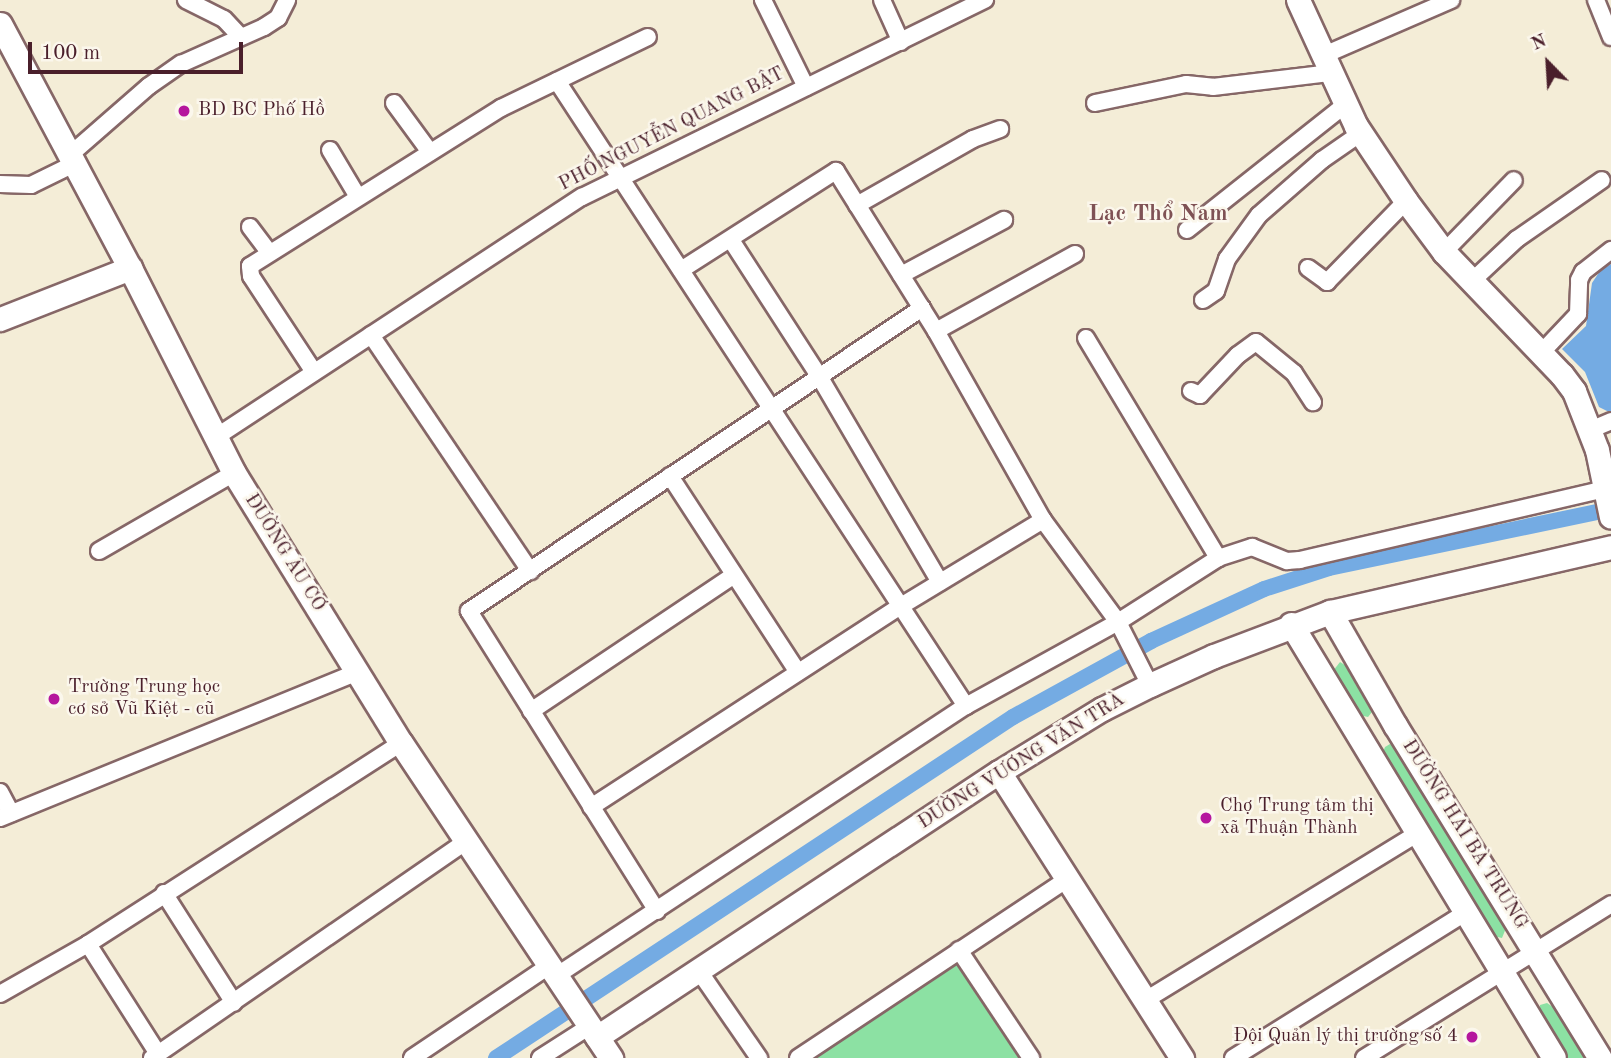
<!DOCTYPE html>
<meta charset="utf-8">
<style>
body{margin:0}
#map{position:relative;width:1611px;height:1058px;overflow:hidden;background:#f4edd7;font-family:"Old Standard TT",serif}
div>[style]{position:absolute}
.green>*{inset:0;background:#8ce1a3}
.water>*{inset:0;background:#74abe3}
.canal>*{height:16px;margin:-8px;padding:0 8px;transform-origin:8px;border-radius:8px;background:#74abe3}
.roads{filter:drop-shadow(2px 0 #866767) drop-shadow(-2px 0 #866767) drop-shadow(0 2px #866767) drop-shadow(0 -2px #866767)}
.street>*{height:16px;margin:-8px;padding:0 8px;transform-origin:8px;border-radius:8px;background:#fff}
.secondary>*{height:23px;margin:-11.5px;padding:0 11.5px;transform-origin:11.5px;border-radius:11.5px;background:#fff}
.dots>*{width:19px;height:19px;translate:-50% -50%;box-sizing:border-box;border:4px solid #fbf7ec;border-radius:50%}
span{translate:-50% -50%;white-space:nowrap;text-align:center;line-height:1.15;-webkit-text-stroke:5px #fbf7ec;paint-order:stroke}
.poi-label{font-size:19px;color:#4a1f2b}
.left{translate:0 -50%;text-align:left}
.right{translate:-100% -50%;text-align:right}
.street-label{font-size:19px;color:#4a1f2b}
.quarter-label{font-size:23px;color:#7f5255;font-weight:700}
.north{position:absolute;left:1513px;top:28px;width:70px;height:70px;-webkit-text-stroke:5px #fbf7ec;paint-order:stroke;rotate:336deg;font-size:19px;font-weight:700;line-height:28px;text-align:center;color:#4a1f2b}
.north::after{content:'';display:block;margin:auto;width:24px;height:32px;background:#4a1f2b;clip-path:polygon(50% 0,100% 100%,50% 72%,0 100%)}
.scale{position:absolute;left:28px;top:42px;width:215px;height:32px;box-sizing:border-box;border:4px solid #4a1f2b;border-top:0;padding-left:9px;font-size:21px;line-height:24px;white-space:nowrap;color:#4a1f2b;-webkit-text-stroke:5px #fbf7ec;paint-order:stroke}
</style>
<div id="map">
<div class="green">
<i style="clip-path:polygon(1340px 662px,1348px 667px,1369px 706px,1372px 712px,1368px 717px,1359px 715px,1333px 671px)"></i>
<i style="clip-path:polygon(1390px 744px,1396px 747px,1506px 928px,1502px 938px,1493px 936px,1383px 752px,1385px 747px)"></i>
<i style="clip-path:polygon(956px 961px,1020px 1058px,814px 1058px)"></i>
<i style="clip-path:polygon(1547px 1003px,1553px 1007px,1584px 1058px,1567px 1058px,1540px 1012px,1540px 1005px)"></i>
</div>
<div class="water">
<i style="clip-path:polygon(1611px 264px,1611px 411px,1609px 412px,1599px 407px,1585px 372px,1562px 349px,1586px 326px,1592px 283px,1600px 271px)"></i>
</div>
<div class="canal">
<i style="left:496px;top:1058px;width:619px;rotate:-33.41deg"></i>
<i style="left:1013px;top:717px;width:158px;rotate:-28.8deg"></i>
<i style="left:1151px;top:641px;width:124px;rotate:-24.7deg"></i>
<i style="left:1264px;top:589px;width:68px;rotate:-17.9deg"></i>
<i style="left:1329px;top:568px;width:288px;rotate:-11.8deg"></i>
</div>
<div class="roads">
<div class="street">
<i style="left:186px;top:0;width:42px;rotate:26.6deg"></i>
<i style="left:224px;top:19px;width:23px;rotate:47deg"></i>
<i style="left:763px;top:0;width:97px;rotate:63.7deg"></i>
<i style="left:882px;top:0;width:46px;rotate:65.7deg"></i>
<i style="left:1596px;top:0;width:40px;rotate:68deg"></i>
<i style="left:1322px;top:56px;width:141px;rotate:-23.5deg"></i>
<i style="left:557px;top:81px;width:747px;rotate:56.8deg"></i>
<i style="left:394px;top:103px;width:61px;rotate:53.7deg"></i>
<i style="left:1095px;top:103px;width:93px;rotate:-11.8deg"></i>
<i style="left:1186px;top:84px;width:27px;rotate:6deg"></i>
<i style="left:1213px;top:87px;width:119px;rotate:-6.8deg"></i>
<i style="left:330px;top:150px;width:55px;rotate:59.2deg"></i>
<i style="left:71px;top:154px;width:103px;rotate:-41.1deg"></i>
<i style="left:149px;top:86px;width:39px;rotate:-35deg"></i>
<i style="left:181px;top:64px;width:91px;rotate:-24deg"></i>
<i style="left:264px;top:27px;width:17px;rotate:-33deg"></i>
<i style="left:278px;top:18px;width:20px;rotate:-63deg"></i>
<i style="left:0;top:184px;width:31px;rotate:2deg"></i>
<i style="left:31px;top:185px;width:50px;rotate:-26.1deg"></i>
<i style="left:857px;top:205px;width:133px;rotate:-29.6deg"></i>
<i style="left:973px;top:139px;width:29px;rotate:-20deg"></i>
<i style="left:250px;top:227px;width:31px;rotate:53deg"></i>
<i style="left:1187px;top:230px;width:203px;rotate:-38.4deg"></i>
<i style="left:731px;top:240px;width:162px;rotate:57.1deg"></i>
<i style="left:819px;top:376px;width:239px;rotate:59.6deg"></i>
<i style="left:1444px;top:252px;width:100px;rotate:-45.8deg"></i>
<i style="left:1308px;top:268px;width:24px;rotate:36deg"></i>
<i style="left:1327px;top:282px;width:113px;rotate:-45.7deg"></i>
<i style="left:681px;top:270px;width:184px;rotate:-32.6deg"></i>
<i style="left:836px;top:171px;width:189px;rotate:58deg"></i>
<i style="left:936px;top:331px;width:217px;rotate:60.5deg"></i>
<i style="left:1043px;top:520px;width:127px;rotate:53.7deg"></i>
<i style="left:1118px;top:622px;width:71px;rotate:63.1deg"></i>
<i style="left:901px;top:275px;width:117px;rotate:-28.1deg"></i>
<i style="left:1471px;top:282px;width:63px;rotate:-43.1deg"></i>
<i style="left:1517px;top:239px;width:103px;rotate:-34.8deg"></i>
<i style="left:1203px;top:300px;width:16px;rotate:-35deg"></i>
<i style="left:1216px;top:291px;width:34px;rotate:-71deg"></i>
<i style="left:1227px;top:259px;width:54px;rotate:-54deg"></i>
<i style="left:1259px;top:215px;width:84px;rotate:-41.1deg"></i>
<i style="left:1322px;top:160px;width:47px;rotate:-34.7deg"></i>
<i style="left:936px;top:331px;width:159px;rotate:-29deg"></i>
<i style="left:371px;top:335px;width:285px;rotate:56deg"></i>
<i style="left:1086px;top:338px;width:257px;rotate:59deg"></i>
<i style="left:1541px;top:353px;width:54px;rotate:-46.5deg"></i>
<i style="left:1578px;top:314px;width:34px;rotate:-88deg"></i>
<i style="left:1579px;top:280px;width:9px;rotate:-63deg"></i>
<i style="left:1583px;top:272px;width:36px;rotate:-38deg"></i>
<i style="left:314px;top:372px;width:115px;rotate:-123.3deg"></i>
<i style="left:251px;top:276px;width:10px;rotate:-96deg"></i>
<i style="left:250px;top:266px;width:297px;rotate:-32.2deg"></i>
<i style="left:501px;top:108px;width:163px;rotate:-25.8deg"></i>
<i style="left:1191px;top:391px;width:10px;rotate:24deg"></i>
<i style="left:1200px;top:395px;width:55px;rotate:-46.5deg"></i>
<i style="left:1238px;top:355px;width:22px;rotate:-36deg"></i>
<i style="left:1256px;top:342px;width:49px;rotate:39.2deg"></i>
<i style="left:1294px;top:373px;width:35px;rotate:57deg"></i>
<i style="left:1590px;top:430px;width:23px;rotate:-23deg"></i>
<i style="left:216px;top:437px;width:438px;rotate:-33.3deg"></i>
<i style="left:582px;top:197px;width:449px;rotate:-26.1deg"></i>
<i style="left:670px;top:476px;width:234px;rotate:56.9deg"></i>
<i style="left:99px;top:551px;width:156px;rotate:-30deg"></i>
<i style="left:531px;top:711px;width:244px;rotate:-33.8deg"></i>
<i style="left:0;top:792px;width:24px;rotate:62deg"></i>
<i style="left:591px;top:807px;width:369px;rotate:-33deg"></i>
<i style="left:901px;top:606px;width:166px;rotate:-31.2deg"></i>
<i style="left:0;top:818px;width:387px;rotate:-22.2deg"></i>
<i style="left:164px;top:893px;width:130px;rotate:57.5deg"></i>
<i style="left:657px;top:911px;width:354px;rotate:-122.1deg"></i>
<i style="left:469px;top:611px;width:545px;rotate:-33.78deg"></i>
<i style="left:88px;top:944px;width:130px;rotate:57.5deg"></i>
<i style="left:959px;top:950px;width:130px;rotate:56.3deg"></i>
<i style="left:699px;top:971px;width:106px;rotate:55.4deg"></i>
<i style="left:556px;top:976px;width:491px;rotate:-33.4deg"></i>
<i style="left:966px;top:706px;width:174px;rotate:-28.9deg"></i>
<i style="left:1118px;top:622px;width:119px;rotate:-32.6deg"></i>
<i style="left:1218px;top:558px;width:36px;rotate:-18deg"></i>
<i style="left:1252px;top:547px;width:38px;rotate:22deg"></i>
<i style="left:1287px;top:561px;width:13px;rotate:-4deg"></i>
<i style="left:1300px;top:560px;width:313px;rotate:-13.1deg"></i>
<i style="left:0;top:994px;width:101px;rotate:-29.6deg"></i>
<i style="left:88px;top:944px;width:372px;rotate:-32.7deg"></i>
<i style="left:1144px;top:1001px;width:319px;rotate:-31.5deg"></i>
<i style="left:152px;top:1058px;width:382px;rotate:-34.6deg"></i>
<i style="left:412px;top:1058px;width:165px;rotate:-33.9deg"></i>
<i style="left:540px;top:1058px;width:59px;rotate:-32.6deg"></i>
<i style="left:798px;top:1058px;width:322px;rotate:-33.6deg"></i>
<i style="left:1233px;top:1058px;width:274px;rotate:-32deg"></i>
<i style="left:1364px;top:1058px;width:291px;rotate:-31.9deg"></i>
</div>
<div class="secondary">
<i style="left:1298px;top:0;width:139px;rotate:65.3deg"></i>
<i style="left:1356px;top:126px;width:90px;rotate:56.3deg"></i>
<i style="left:1406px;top:201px;width:64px;rotate:53.3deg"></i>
<i style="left:1444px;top:252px;width:170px;rotate:46.2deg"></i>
<i style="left:1562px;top:375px;width:20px;rotate:53deg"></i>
<i style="left:1574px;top:391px;width:63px;rotate:68.7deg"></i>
<i style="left:1597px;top:450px;width:68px;rotate:78.2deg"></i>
<i style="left:0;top:24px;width:276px;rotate:62deg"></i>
<i style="left:130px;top:268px;width:230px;rotate:63.1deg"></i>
<i style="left:234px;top:473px;width:317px;rotate:58.3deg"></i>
<i style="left:401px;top:743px;width:379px;rotate:56.3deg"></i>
<i style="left:0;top:319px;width:140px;rotate:-21.4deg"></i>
<i style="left:1330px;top:612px;width:130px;rotate:60.1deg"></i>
<i style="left:1395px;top:725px;width:391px;rotate:58.4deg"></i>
<i style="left:1291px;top:624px;width:507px;rotate:58.78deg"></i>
<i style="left:999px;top:772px;width:340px;rotate:57.4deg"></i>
<i style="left:597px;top:1037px;width:481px;rotate:-33.4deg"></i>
<i style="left:999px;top:772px;width:121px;rotate:-31.5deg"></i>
<i style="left:1102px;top:709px;width:54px;rotate:-26.6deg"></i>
<i style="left:1150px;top:685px;width:70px;rotate:-24.4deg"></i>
<i style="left:1214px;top:656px;width:124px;rotate:-20.8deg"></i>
<i style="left:1330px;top:612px;width:288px;rotate:-13deg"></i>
</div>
</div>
<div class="dots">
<i style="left:184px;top:111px;background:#b5179e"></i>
<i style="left:54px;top:699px;background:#b5179e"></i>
<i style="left:1206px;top:818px;background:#b5179e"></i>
<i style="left:1472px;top:1037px;background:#b5179e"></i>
</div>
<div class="poi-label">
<span class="left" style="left:198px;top:111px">BD BC Phố Hồ</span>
<span class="left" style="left:68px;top:699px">Trường Trung học<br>cơ sở Vũ Kiệt - cũ</span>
<span class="left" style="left:1220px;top:818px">Chợ Trung tâm thị<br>xã Thuận Thành</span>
<span class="right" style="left:1458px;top:1037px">Đội Quản lý thị trường số 4</span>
</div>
<div class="street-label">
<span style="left:672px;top:130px;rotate:-27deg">PHỐ NGUYỄN QUANG BẬT</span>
<span style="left:284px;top:553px;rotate:58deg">ĐƯỜNG ÂU CƠ</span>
<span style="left:1022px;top:762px;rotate:-32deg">ĐƯỜNG VƯƠNG VĂN TRÀ</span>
<span style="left:1464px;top:835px;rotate:58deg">ĐƯỜNG HAI BÀ TRƯNG</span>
</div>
<div class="quarter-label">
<span style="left:1158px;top:214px">Lạc Thổ Nam</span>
</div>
<div class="north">N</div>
<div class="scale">100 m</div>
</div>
